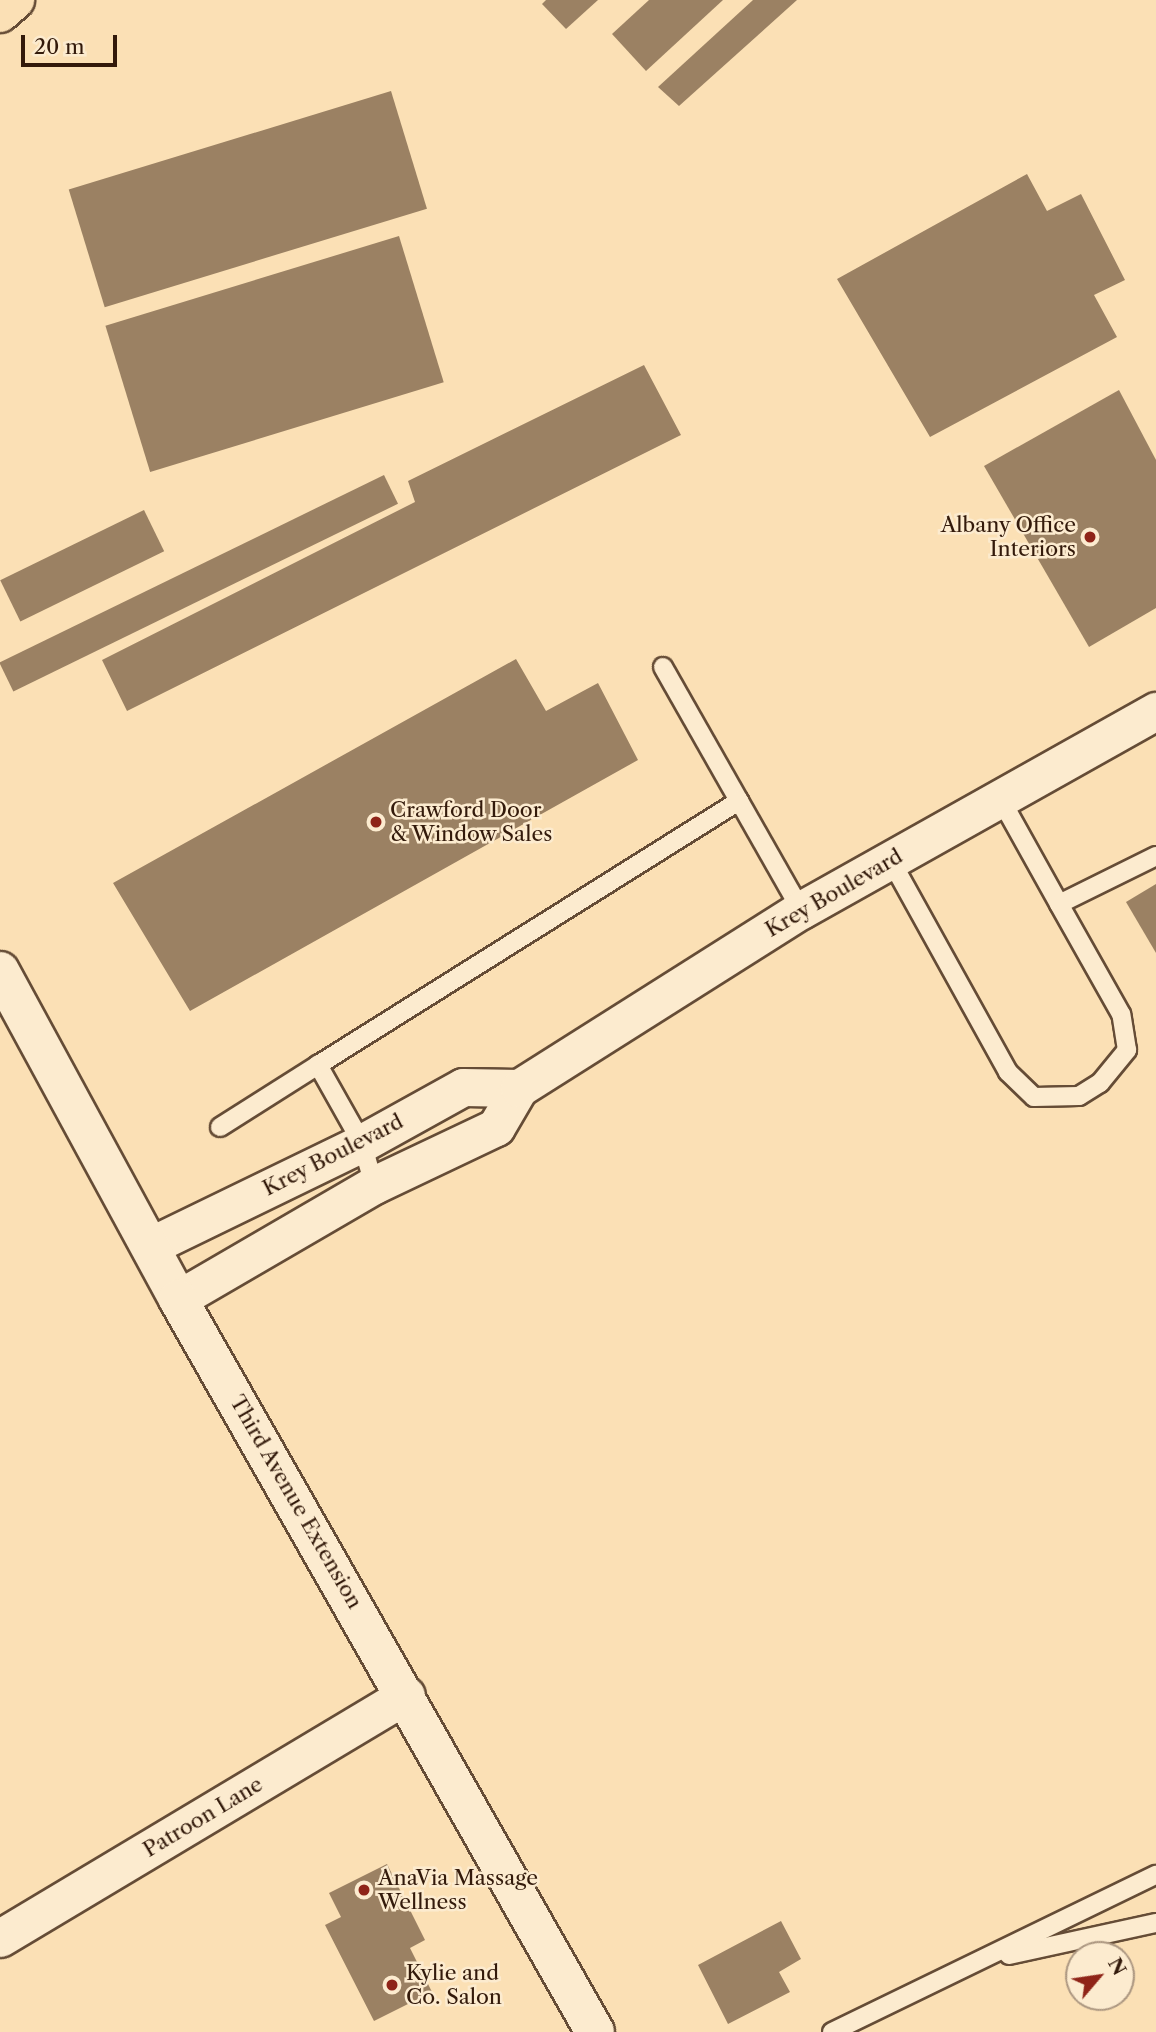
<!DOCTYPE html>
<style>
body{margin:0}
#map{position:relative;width:1156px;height:2032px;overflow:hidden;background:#fbe0b5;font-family:"Libre Caslon Text",serif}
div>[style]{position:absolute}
.building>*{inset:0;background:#9b8163;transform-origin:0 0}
.roads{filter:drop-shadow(2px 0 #654c36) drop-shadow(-2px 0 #654c36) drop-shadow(0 2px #654c36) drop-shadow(0 -2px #654c36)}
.service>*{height:18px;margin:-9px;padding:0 9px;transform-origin:9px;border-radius:9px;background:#fcebcf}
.minor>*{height:37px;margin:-18.5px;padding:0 18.5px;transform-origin:18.5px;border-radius:18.5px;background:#fcebcf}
.tertiary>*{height:38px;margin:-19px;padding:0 19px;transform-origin:19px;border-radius:19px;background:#fcebcf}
.motorway>*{height:38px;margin:-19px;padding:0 19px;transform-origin:19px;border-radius:19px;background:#fbe0b5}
.dots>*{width:19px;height:19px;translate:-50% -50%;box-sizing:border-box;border:4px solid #fcebcf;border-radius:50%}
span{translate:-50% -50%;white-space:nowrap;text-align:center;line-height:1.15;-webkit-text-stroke:5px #fcebcf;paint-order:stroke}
.poi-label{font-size:21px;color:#331a0b}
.right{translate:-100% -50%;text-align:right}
.left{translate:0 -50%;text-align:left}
.street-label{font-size:21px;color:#331a0b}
.north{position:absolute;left:1065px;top:1941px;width:70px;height:70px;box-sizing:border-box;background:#fcebcf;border:2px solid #ac9781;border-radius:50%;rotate:61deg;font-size:19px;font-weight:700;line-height:28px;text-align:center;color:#331a0b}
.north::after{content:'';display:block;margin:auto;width:24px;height:32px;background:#8f2418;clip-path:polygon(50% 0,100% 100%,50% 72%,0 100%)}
.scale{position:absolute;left:21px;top:35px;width:96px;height:32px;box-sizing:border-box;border:4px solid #331a0b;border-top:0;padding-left:9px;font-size:21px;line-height:24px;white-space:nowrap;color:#331a0b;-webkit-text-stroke:5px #fcebcf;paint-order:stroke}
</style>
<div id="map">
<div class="building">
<i style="clip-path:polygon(546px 0,598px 0,566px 29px,542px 4px)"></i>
<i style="clip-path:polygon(649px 0,723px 0,646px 71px,612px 34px)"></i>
<i style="clip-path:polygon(753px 0,797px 0,679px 106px,658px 87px)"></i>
<i style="left:391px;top:91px;width:123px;height:337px;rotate:73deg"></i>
<i style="clip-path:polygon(1027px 174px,1047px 211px,1081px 194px,1125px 280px,1094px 295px,1117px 337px,930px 437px,837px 279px)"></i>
<i style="left:399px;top:236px;width:153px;height:307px;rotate:73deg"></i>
<i style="clip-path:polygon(644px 365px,681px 435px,127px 711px,102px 660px,415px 502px,408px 481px)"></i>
<i style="clip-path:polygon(1119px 390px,1156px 460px,1156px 608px,1089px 647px,984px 466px)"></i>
<i style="left:384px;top:475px;width:32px;height:428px;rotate:64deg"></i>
<i style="left:144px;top:510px;width:46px;height:160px;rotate:64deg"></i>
<i style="clip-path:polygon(516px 659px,546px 711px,598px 683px,638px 760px,190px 1011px,113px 883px)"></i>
<i style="clip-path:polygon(1156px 884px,1156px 953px,1126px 902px)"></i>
<i style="clip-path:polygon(387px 1864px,425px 1940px,410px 1948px,432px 1992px,374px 2021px,325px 1925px,341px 1917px,329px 1893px)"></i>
<i style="clip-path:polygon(781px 1921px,801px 1959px,779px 1972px,790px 1992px,728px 2024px,698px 1965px)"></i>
</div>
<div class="roads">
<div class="service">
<i style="left:663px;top:667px;width:279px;rotate:60.4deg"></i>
<i style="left:1000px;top:798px;width:121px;rotate:60.9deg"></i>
<i style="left:1059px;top:904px;width:108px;rotate:-26.3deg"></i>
<i style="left:890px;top:859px;width:244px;rotate:61deg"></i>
<i style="left:1008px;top:1072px;width:36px;rotate:44deg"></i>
<i style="left:1034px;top:1097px;width:45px;rotate:-1.3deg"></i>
<i style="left:1079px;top:1096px;width:25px;rotate:-32deg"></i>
<i style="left:1100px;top:1083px;width:43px;rotate:-50.7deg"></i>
<i style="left:1127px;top:1050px;width:36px;rotate:-99deg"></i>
<i style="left:1121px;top:1014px;width:126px;rotate:-119.4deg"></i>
<i style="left:220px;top:1127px;width:116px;rotate:-32.3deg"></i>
<i style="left:374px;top:1185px;width:44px;rotate:-105.9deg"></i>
<i style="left:362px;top:1143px;width:90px;rotate:-119.4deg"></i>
<i style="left:318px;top:1065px;width:497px;rotate:-32.1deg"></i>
<i style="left:1009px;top:1955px;width:150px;rotate:-12.3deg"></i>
<i style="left:832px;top:2032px;width:360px;rotate:-25.9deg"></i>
</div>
<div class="minor">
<i style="left:150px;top:1246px;width:236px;rotate:-25.9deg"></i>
<i style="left:362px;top:1143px;width:115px;rotate:-29deg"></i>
<i style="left:463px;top:1087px;width:56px;rotate:1deg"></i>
<i style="left:178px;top:1299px;width:227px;rotate:-30.2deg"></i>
<i style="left:374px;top:1185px;width:135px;rotate:-25.4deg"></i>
<i style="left:496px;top:1127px;width:45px;rotate:-59.5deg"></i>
<i style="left:519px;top:1088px;width:333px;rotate:-32.3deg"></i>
<i style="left:801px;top:910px;width:407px;rotate:-29.3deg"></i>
<i style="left:0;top:1938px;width:473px;rotate:-30.9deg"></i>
</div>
<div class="tertiary">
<i style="left:0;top:971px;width:373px;rotate:61.5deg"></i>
<i style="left:178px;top:1299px;width:843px;rotate:60.36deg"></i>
</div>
<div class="motorway">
<i style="left:0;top:13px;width:20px;rotate:-41deg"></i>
</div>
</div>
<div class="dots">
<i style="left:1090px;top:537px;background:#8f2418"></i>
<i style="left:376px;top:822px;background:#8f2418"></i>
<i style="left:364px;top:1890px;background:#8f2418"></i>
<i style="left:392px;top:1985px;background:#8f2418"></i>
</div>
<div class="poi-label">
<span class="right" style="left:1076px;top:537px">Albany Office<br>Interiors</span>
<span class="left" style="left:390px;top:822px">Crawford Door<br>&amp; Window Sales</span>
<span class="left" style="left:378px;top:1890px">AnaVia Massage<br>Wellness</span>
<span class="left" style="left:406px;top:1985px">Kylie and<br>Co. Salon</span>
</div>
<div class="street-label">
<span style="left:834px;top:893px;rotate:-30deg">Krey Boulevard</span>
<span style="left:333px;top:1155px;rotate:-27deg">Krey Boulevard</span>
<span style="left:296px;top:1502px;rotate:60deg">Third Avenue Extension</span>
<span style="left:203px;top:1817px;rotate:-31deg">Patroon Lane</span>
</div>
<div class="north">N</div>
<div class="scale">20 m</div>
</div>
